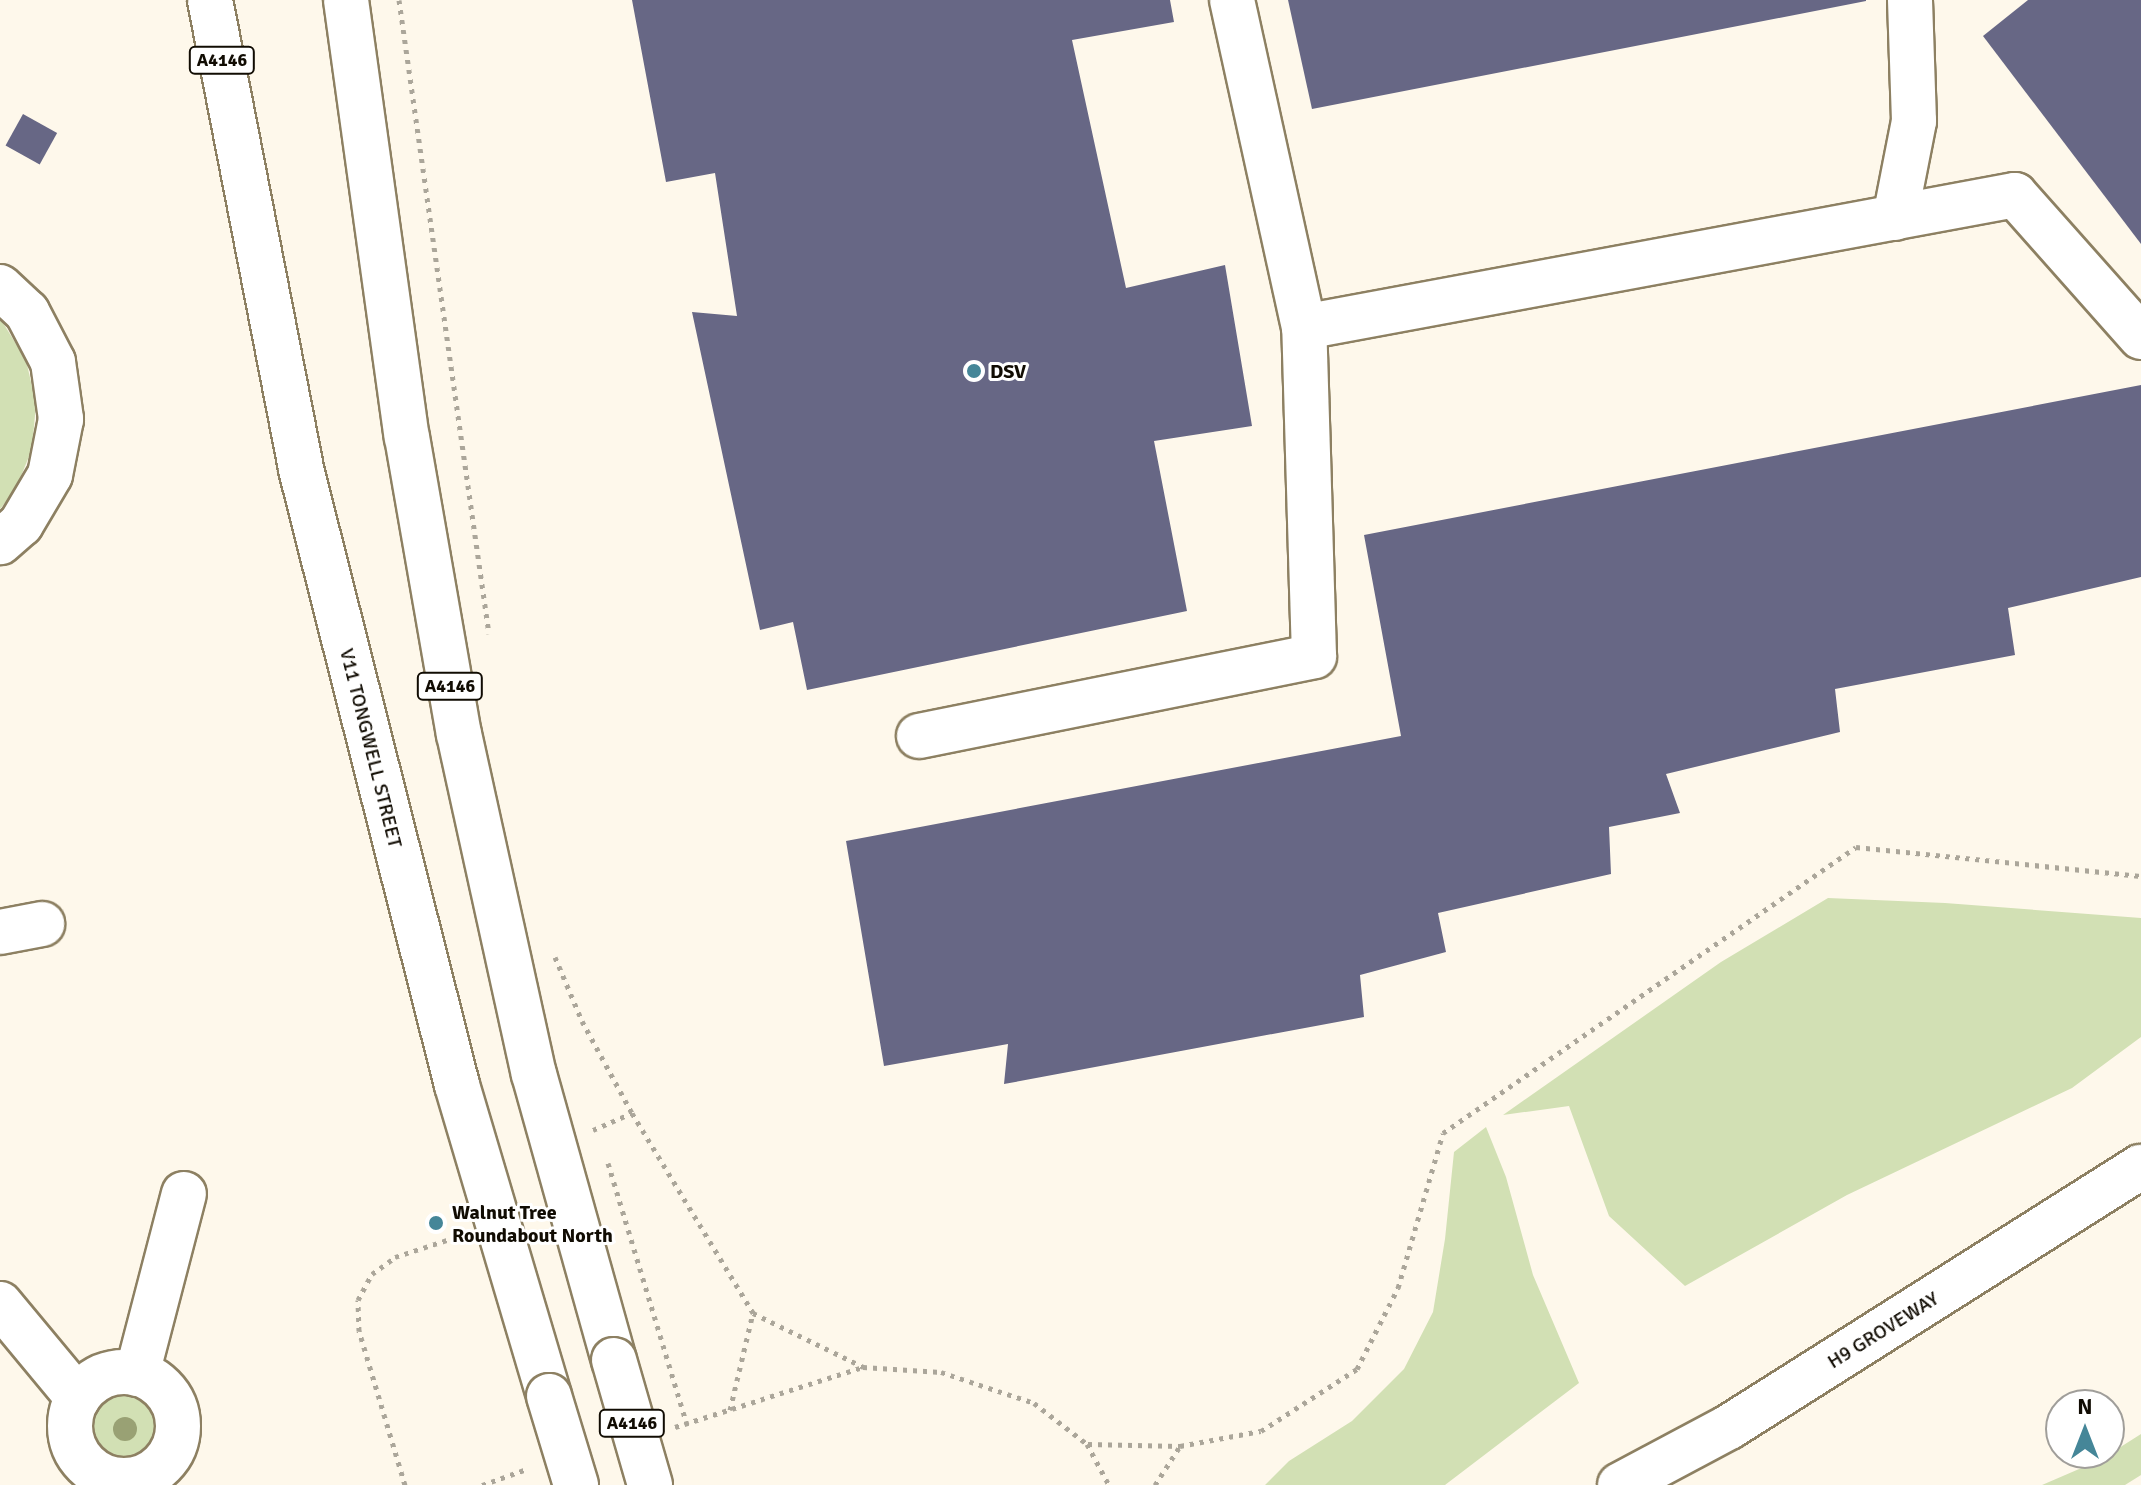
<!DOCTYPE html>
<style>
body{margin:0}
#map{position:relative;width:2141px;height:1485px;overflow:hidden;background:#fef8eb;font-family:Signika,sans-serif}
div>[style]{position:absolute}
.green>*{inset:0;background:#d2e0b4}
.round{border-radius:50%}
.building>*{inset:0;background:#676785;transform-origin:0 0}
.path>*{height:5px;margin-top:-2.5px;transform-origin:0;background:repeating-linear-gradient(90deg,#aba69a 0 4px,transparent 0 10px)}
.roads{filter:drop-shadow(2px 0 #8d8062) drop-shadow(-2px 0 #8d8062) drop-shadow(0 2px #8d8062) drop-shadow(0 -2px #8d8062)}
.minor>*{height:44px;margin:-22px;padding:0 22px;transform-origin:22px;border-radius:22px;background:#fff}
.minor>.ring{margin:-22px;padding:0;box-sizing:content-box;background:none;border:44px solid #fff;border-radius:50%}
.highway>*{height:44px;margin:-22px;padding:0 22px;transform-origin:22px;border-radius:22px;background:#fff}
.bridges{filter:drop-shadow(2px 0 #8d8062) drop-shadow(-2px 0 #8d8062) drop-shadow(0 2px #8d8062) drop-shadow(0 -2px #8d8062)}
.highway-bridge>*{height:44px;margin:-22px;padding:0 22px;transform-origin:22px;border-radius:22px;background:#fff}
.trees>*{width:24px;height:24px;margin:-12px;border-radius:50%;background:#99a174}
.dots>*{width:22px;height:22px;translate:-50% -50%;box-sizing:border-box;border:4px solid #fff;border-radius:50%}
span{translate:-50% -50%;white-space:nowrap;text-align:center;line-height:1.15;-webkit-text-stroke:6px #fff;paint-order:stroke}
.shield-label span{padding:2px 6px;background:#fff;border:2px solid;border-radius:6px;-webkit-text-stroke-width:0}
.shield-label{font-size:18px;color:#110c03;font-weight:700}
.poi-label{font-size:20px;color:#110c03;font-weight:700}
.left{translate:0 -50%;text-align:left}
.street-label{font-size:20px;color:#110c03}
.north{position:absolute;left:2045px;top:1389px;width:80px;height:80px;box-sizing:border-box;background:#fff;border:2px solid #a09e9a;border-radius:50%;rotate:0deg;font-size:22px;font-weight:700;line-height:32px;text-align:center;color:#110c03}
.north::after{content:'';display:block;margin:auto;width:28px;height:36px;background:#458698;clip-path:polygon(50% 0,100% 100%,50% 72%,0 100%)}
</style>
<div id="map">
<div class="green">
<i style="clip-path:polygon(0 318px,26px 360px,36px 404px,32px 449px,15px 491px,0 509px)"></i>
<i style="clip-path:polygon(1828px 898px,1945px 903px,2141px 918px,2141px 1037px,2072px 1088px,1847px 1195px,1685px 1286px,1609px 1216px,1569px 1106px,1503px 1115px,1721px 962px)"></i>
<i style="clip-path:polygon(1486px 1127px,1506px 1177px,1533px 1275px,1579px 1383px,1445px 1485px,1265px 1485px,1289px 1461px,1352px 1421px,1404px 1369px,1433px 1312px,1445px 1239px,1454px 1152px)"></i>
<i class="round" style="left:88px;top:1389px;width:74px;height:74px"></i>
<i style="clip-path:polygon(2141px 1434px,2141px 1475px,2125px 1485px,2042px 1485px,2100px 1460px)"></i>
</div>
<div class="building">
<i style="clip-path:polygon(632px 0,1170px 0,1174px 22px,1072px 40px,1126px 288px,1225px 265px,1252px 426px,1154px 441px,1187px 611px,807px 690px,793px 622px,760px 630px,692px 312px,737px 316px,715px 173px,666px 182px)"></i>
<i style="clip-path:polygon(1288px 0,1866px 0,1866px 1px,1312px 109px)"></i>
<i style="clip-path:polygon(2028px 0,2141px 0,2141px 244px,1983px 36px)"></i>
<i style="left:23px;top:114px;width:39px;height:36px;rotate:29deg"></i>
<i style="clip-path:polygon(2141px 385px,2141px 577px,2008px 608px,2015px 655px,1835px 689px,1840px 732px,1666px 774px,1680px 813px,1609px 827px,1611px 874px,1438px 913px,1446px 952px,1360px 975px,1364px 1017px,1004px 1084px,1008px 1044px,884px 1066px,846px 841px,1401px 736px,1364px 535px)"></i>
</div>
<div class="path">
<i style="left:399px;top:0;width:640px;rotate:81.92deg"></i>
<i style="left:555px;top:957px;width:69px;rotate:67.1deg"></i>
<i style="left:582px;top:1021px;width:105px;rotate:61.5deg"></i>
<i style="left:632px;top:1113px;width:234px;rotate:58.8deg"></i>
<i style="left:753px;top:1313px;width:123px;rotate:26.1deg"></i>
<i style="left:593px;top:1130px;width:43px;rotate:-23.6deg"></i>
<i style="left:608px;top:1163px;width:273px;rotate:73.2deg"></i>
<i style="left:730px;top:1410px;width:100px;rotate:-76.7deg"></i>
<i style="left:675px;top:1427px;width:197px;rotate:-17.7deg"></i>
<i style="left:863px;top:1367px;width:78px;rotate:3.7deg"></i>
<i style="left:941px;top:1372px;width:98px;rotate:18.4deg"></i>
<i style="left:1034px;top:1403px;width:67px;rotate:37.7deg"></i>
<i style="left:1087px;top:1444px;width:47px;rotate:61.8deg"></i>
<i style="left:1088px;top:1444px;width:92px;rotate:1.2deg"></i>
<i style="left:405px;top:1485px;width:161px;rotate:-106.6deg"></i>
<i style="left:359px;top:1331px;width:31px;rotate:-92deg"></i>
<i style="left:358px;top:1300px;width:30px;rotate:-62deg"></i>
<i style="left:372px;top:1274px;width:29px;rotate:-36deg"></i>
<i style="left:395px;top:1257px;width:64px;rotate:-18.2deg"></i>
<i style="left:482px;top:1485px;width:48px;rotate:-19.6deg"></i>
<i style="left:1155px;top:1485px;width:46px;rotate:-57.3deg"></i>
<i style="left:1180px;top:1446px;width:82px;rotate:-10.5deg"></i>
<i style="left:1261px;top:1431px;width:114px;rotate:-32.9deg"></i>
<i style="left:1357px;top:1369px;width:91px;rotate:-63.2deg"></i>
<i style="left:1398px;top:1288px;width:161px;rotate:-73.8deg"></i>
<i style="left:1443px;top:1133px;width:502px;rotate:-34.7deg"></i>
<i style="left:1856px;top:847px;width:286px;rotate:5.8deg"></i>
</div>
<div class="roads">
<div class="minor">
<i style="left:1232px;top:0;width:335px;rotate:77.6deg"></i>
<i style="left:1895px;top:218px;width:99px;rotate:-78.9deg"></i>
<i style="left:1914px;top:121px;width:121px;rotate:-91.9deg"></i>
<i style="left:0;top:287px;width:37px;rotate:43deg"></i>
<i style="left:27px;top:312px;width:56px;rotate:62.5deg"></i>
<i style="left:53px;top:362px;width:58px;rotate:82deg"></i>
<i style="left:61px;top:419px;width:57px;rotate:101.1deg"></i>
<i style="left:50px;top:475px;width:57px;rotate:120.6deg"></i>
<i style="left:21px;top:524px;width:28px;rotate:139deg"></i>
<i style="left:919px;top:736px;width:403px;rotate:-11.4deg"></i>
<i style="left:1314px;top:656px;width:329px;rotate:-91.7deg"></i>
<i style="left:1304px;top:327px;width:723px;rotate:-10.52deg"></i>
<i style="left:2015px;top:195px;width:190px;rotate:48.4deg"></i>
<i style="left:0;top:932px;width:43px;rotate:-10.8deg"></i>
<i style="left:0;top:1304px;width:122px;rotate:50.3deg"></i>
<i class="ring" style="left:70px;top:1372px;width:64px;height:64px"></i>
<i style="left:137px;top:1374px;width:186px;rotate:-75.4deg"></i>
<i style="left:1620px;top:1485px;width:123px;rotate:-28deg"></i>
<i style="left:1729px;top:1427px;width:487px;rotate:-32.3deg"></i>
</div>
<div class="highway">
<i style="left:210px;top:0;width:478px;rotate:79deg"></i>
<i style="left:301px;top:469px;width:635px;rotate:75.79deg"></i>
<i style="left:457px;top:1085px;width:324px;rotate:73.5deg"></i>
<i style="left:346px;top:0;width:441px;rotate:82.1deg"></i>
<i style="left:407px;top:437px;width:302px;rotate:80.1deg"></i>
<i style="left:459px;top:734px;width:348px;rotate:77.6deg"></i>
<i style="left:534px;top:1074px;width:297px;rotate:74.4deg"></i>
</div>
</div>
<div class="bridges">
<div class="highway-bridge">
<i style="left:614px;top:1360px;width:130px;rotate:73.9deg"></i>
<i style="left:549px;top:1396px;width:93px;rotate:73.1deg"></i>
</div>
</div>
<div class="trees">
<i style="left:125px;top:1429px"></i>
</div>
<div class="dots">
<i style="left:974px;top:371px;background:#458698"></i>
<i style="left:436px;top:1223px;background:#458698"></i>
</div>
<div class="shield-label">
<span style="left:222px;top:60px">A4146</span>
<span style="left:450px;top:686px">A4146</span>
<span style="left:632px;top:1423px">A4146</span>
</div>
<div class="poi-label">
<span class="left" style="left:990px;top:371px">DSV</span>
<span class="left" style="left:452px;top:1224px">Walnut Tree<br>Roundabout North</span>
</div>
<div class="street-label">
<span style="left:371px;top:748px;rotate:76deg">V11 TONGWELL STREET</span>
<span style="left:1883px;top:1330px;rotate:-32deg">H9 GROVEWAY</span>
</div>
<div class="north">N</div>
</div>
